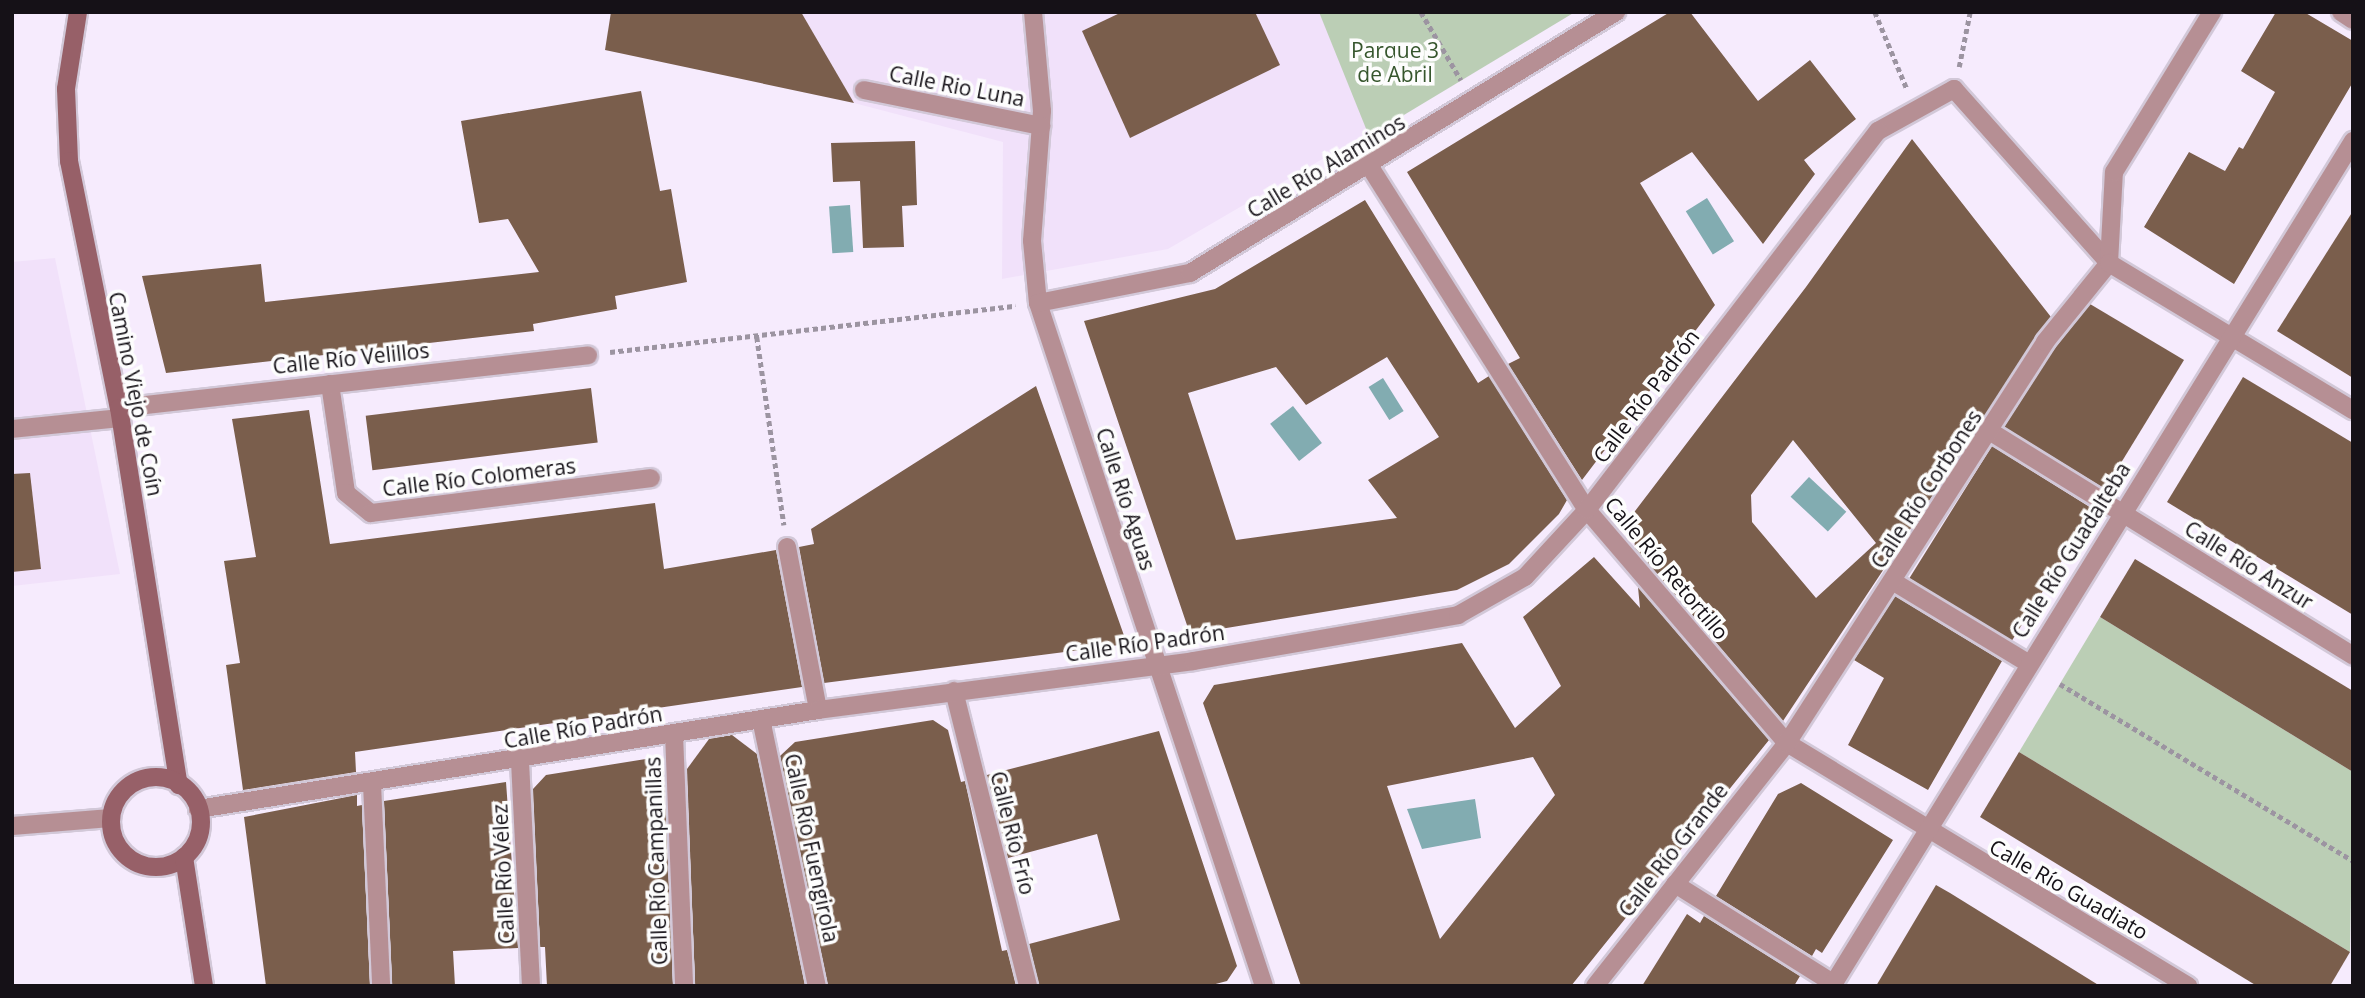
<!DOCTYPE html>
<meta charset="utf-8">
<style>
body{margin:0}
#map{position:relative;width:2365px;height:998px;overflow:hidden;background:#f6ebfd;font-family:"Open Sans",sans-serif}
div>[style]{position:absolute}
.built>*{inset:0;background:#f1e1fa}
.green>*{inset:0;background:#bbceb5}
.water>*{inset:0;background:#82acb1;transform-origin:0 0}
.building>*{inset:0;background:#7a5e4c;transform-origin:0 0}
.path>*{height:4.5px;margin-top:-2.25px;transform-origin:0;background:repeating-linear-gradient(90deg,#9c94a1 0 5px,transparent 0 8.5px)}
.roads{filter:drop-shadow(2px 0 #d2c8d8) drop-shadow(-2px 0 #d2c8d8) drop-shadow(0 2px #d2c8d8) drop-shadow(0 -2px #d2c8d8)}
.lane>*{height:18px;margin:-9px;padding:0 9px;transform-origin:9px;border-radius:9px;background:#b68f94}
.street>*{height:18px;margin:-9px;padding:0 9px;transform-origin:9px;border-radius:9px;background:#b68f94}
.secondary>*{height:18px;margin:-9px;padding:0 9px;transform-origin:9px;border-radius:9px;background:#976068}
.secondary>.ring{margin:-9px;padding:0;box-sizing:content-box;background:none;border:18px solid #976068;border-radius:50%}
span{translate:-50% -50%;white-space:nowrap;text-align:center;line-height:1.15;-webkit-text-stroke:7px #fdfdfd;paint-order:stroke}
.park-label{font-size:21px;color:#36562d}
.street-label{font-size:21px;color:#151117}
.frame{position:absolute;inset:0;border:14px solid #151117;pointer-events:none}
</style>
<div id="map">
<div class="built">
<i style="clip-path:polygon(801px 12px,1575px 12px,1168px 249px,1002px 279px,1003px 142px,854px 103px)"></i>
<i style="clip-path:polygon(55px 258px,120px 574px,12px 586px,12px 262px)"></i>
</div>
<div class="green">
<i style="clip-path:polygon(1319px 12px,1575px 12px,1369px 136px)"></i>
<i style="clip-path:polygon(2100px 617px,2353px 772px,2350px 952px,2019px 752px)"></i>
</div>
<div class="water">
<i style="left:1707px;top:198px;width:51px;height:25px;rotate:58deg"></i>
<i style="left:850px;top:205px;width:47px;height:21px;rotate:86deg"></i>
<i style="left:1383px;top:378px;width:39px;height:17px;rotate:58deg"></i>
<i style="left:1293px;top:406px;width:47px;height:29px;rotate:52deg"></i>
<i style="left:1809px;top:477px;width:51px;height:27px;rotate:43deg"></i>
<i style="clip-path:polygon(1475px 799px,1481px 838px,1422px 849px,1407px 809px)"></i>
</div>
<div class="building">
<i style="clip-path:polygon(611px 12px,801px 12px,854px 103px,605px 50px)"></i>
<i style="clip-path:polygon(1122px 12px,1255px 12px,1280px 65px,1130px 138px,1082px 31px)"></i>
<i style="clip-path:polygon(1670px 12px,1690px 12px,1758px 101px,1810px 60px,1856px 119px,1804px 160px,1815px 174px,1763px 244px,1692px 152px,1640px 183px,1715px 305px,1582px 480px,1508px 364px,1520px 358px,1407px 172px)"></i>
<i style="clip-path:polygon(2276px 12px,2304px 12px,2353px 41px,2353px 82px,2234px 284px,2144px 227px,2189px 152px,2225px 171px,2239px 147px,2243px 149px,2275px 92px,2241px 71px)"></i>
<i style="clip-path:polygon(641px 91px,660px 191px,671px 189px,687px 282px,615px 296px,617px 309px,533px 324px,534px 331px,166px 373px,142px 276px,261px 264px,265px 302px,539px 272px,508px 219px,479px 223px,461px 121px)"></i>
<i style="clip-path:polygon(evenodd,1912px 139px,2051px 317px,1783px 721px,1635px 548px,1632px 515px,1806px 287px,1912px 139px,1793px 440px,1876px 543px,1816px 598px,1752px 522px,1751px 495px,1793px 440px)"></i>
<i style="clip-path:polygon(915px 141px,917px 205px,902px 206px,904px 247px,863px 248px,860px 181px,833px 182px,831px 143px)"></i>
<i style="clip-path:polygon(evenodd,1365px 200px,1478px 383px,1489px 376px,1567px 500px,1559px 514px,1509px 564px,1457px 590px,1190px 634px,1084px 321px,1215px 289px,1365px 200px,1387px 357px,1439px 437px,1368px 480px,1397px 518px,1236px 540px,1188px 393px,1276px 367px,1306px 405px,1387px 357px)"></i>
<i style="clip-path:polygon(2353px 211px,2353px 378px,2277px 331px)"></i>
<i style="clip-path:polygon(2090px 304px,2184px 360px,2105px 489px,2004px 427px,2054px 349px)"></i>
<i style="clip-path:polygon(2243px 377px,2353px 443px,2353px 615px,2167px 502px)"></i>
<i style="clip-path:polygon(1036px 386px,1127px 644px,824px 683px,799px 547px,814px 544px,811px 529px)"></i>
<i style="left:591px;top:388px;width:55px;height:227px;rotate:83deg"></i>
<i style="clip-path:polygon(309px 410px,330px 544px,655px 503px,664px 569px,776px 550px,802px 687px,355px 752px,356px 772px,243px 790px,226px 665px,240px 663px,224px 561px,256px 557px,232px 419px)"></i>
<i style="left:1992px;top:446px;width:120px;height:156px;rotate:32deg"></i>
<i style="clip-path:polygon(30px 473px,41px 569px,12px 572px,12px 474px)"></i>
<i style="clip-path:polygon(evenodd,1594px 557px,1640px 608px,1638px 587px,1769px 740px,1571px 986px,1301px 986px,1203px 703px,1214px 685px,1462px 643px,1515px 728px,1561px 686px,1523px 617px,1594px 557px,1533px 757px,1555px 795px,1440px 939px,1387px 786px,1533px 757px)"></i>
<i style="clip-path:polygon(2135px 559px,2353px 691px,2353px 772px,2100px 617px)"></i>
<i style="clip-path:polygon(1895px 596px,2002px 661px,1928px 790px,1848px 745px,1884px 678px,1854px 660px)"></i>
<i style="clip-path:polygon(933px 720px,948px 730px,961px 782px,965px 781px,1002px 951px,1007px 950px,1016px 986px,828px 986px,780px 756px,795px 742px)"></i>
<i style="clip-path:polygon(1159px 731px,1237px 966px,1227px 981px,1208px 986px,1039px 986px,1029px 944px,1120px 920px,1097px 834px,1008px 858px,987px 775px)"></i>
<i style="clip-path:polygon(732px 735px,757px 754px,805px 986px,695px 986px,687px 769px,709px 739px)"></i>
<i style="clip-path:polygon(2019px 752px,2350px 952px,2330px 986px,2257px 986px,1980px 817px)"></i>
<i style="clip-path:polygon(652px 758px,664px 772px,673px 986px,547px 986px,545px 947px,540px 947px,533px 789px,546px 775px)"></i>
<i style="clip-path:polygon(506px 782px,518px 948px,453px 951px,455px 986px,392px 986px,384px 801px)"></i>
<i style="clip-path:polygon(1801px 783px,1893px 840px,1822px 953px,1816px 949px,1812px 956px,1716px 896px,1778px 794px)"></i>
<i style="clip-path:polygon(357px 795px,357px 806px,362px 805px,370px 986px,266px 986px,244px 817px)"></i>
<i style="clip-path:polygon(1936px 885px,1950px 893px,2100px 986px,1876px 986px)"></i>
<i style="clip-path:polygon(1687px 914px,1700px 923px,1704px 916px,1800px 976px,1794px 986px,1642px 986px)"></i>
</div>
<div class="path">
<i style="left:1421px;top:12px;width:79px;rotate:59.5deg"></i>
<i style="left:1875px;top:12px;width:83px;rotate:67.4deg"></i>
<i style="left:1959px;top:67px;width:56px;rotate:-78.7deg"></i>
<i style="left:757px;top:337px;width:190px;rotate:81.8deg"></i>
<i style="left:610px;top:352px;width:408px;rotate:-6.5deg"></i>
<i style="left:2060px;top:684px;width:342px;rotate:31.1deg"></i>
</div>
<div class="roads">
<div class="lane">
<i style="left:1878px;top:131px;width:87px;rotate:-28.9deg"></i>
<i style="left:1954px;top:89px;width:233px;rotate:48.3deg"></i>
<i style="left:2109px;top:263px;width:91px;rotate:-86.9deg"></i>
<i style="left:2114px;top:172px;width:188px;rotate:-58.5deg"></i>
</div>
<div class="street">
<i style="left:1033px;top:12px;width:99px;rotate:84.8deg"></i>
<i style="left:1042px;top:111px;width:130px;rotate:94.4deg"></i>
<i style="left:1032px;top:241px;width:62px;rotate:84.5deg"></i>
<i style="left:1038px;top:303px;width:719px;rotate:71.69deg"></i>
<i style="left:2341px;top:12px;width:14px;rotate:34deg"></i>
<i style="left:864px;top:90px;width:181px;rotate:11.5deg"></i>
<i style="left:1370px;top:167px;width:406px;rotate:57.7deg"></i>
<i style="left:1587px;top:510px;width:307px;rotate:49.4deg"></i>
<i style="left:1787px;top:743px;width:469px;rotate:31.2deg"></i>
<i style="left:1038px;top:303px;width:155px;rotate:-11.2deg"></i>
<i style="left:1190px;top:273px;width:500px;rotate:-31.5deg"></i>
<i style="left:330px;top:384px;width:110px;rotate:81.6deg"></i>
<i style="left:346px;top:493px;width:32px;rotate:39deg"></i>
<i style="left:371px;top:513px;width:282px;rotate:-7.1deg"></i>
<i style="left:119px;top:408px;width:472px;rotate:-6.4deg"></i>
<i style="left:12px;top:429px;width:110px;rotate:-5.8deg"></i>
<i style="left:1991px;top:432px;width:426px;rotate:31.7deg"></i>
<i style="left:787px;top:547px;width:166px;rotate:79.2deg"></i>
<i style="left:1894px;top:582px;width:157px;rotate:31.2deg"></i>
<i style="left:954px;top:691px;width:304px;rotate:75.9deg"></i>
<i style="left:761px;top:719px;width:273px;rotate:78.2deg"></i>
<i style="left:674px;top:734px;width:252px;rotate:87.7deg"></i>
<i style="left:520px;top:761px;width:225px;rotate:87.2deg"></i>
<i style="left:372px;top:784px;width:202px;rotate:87.4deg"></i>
<i style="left:198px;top:809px;width:628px;rotate:-9.07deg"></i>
<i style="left:818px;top:710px;width:378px;rotate:-7.4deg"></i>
<i style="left:1193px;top:661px;width:269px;rotate:-9.8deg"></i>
<i style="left:1458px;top:615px;width:77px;rotate:-29.6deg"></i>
<i style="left:1525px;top:577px;width:91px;rotate:-47.2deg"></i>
<i style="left:1587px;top:510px;width:478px;rotate:-52.5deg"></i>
<i style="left:12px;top:826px;width:99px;rotate:-4.6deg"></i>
<i style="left:1675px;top:884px;width:186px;rotate:32.1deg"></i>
<i style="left:1595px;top:986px;width:310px;rotate:-51.7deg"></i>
<i style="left:1787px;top:743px;width:477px;rotate:-57.2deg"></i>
<i style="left:2045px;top:342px;width:102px;rotate:-51deg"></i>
<i style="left:2109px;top:263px;width:285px;rotate:31.1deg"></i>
<i style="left:1832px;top:986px;width:993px;rotate:-58.34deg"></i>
</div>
<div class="secondary">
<i style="left:78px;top:12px;width:78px;rotate:98.9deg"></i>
<i style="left:66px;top:89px;width:72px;rotate:87.6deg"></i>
<i style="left:69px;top:161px;width:252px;rotate:78.6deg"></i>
<i style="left:119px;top:408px;width:382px;rotate:81deg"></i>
<i class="ring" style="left:111px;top:777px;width:72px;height:72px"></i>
<i style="left:184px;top:857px;width:131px;rotate:81.2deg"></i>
</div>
</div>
<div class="park-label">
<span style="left:1395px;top:62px">Parque 3<br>de Abril</span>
</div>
<div class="street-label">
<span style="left:957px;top:86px;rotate:11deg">Calle Rio Luna</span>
<span style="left:1326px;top:166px;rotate:-31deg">Calle Río Alaminos</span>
<span style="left:351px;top:358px;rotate:-6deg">Calle Río Velillos</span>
<span style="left:136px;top:394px;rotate:79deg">Camino Viejo de Coín</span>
<span style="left:1646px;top:396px;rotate:-53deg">Calle Río Padrón</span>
<span style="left:479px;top:477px;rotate:-7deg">Calle Río Colomeras</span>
<span style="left:1926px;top:489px;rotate:-57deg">Calle Río Corbones</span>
<span style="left:1126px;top:499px;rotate:72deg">Calle Río Aguas</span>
<span style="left:2071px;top:550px;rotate:-58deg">Calle Río Guadalteba</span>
<span style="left:2249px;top:565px;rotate:32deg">Calle Río Anzur</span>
<span style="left:1667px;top:568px;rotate:50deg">Calle Río Retortillo</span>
<span style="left:1145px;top:643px;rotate:-8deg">Calle Río Padrón</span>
<span style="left:583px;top:727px;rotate:-10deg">Calle Río Padrón</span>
<span style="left:1013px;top:833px;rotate:76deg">Calle Río Frío</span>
<span style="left:812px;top:848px;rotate:78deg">Calle Río Fuengirola</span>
<span style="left:1673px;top:850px;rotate:-52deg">Calle Río Grande</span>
<span style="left:656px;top:861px;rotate:-92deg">Calle Río Campanillas</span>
<span style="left:503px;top:874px;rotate:-93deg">Calle Río Vélez</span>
<span style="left:2069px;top:889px;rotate:30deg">Calle Río Guadiato</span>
</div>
<div class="frame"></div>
</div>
